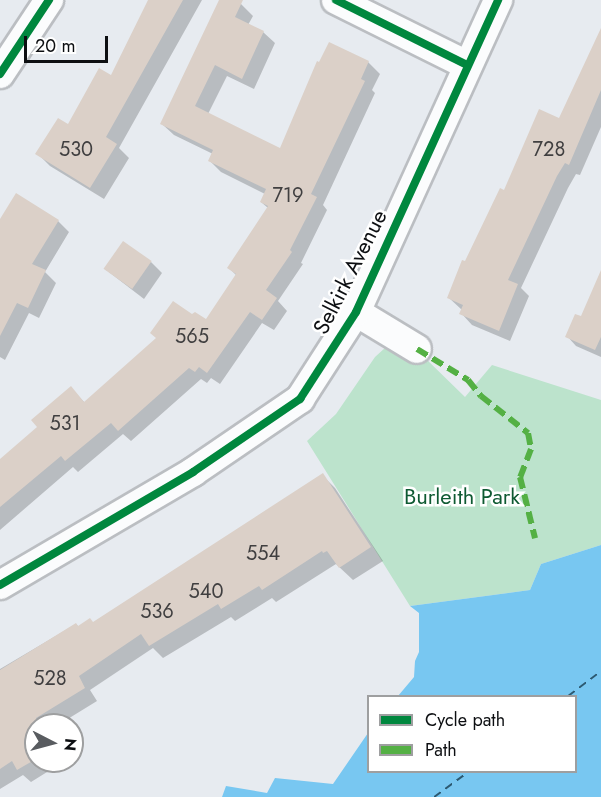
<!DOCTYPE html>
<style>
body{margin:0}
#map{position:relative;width:601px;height:797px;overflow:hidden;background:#e7ebf0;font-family:Jost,sans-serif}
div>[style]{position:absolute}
.green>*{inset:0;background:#bce3cc}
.water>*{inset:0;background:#78c7f1}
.shadow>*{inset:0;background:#0003}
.ferry>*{height:1.5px;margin-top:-0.75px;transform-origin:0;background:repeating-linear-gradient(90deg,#2c5971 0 8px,transparent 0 14px)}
.building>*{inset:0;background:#dbd0c8;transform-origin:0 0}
.roads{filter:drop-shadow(2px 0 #bbbec2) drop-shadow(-2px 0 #bbbec2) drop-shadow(0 2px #bbbec2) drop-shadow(0 -2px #bbbec2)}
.street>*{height:28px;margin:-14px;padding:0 14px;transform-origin:14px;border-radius:14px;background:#fbfcfd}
.quiet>*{height:6px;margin-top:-3px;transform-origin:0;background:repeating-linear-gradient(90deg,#54b044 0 12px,transparent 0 18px)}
.cycleway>*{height:8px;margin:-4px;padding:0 4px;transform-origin:4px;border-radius:4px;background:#00873e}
span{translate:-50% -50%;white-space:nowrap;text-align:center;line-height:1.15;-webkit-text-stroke:5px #fff;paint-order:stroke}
.number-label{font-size:20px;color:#403f40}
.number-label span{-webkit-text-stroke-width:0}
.street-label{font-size:22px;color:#0d0f12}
.park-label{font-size:22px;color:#0e5a32}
.legend{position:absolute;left:367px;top:695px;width:210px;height:78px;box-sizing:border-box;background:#fff;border:2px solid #9e9fa0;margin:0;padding:8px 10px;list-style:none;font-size:18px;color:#0d0f12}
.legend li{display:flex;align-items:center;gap:12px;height:30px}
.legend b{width:30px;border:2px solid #9e9fa0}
.north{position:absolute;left:24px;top:713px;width:60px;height:60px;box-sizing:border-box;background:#fff;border:2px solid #9e9fa0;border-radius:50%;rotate:96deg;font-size:16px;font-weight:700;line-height:24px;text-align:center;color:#0d0f12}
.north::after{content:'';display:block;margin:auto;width:21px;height:27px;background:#595c60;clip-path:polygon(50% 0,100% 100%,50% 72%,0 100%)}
.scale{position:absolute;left:24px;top:36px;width:84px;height:27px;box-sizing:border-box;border:3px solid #0d0f12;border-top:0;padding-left:8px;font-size:18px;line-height:21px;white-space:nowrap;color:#0d0f12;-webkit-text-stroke:4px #fff;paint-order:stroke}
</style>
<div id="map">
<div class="green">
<i style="clip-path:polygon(386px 347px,423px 356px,465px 397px,492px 365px,601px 400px,601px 545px,541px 564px,530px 590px,410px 606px,307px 441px,336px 414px,375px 357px)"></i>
</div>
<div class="water">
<i style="clip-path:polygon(601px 545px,601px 797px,222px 797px,226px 786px,267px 793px,275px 778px,333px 784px,368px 733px,368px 772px,576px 772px,576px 696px,398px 696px,414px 677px,415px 661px,419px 652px,419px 613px,410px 606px,530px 590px,541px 564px)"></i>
</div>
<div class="shadow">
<i style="clip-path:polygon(149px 0,202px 0,119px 148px,129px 158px,104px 199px,50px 166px,37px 153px,69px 126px,111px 77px)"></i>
<i style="clip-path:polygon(221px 0,232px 0,241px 4px,253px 16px,248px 25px,263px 32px,275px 43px,254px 89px,227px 76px,208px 114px,281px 150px,368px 62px,380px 74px,372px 90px,375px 93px,323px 205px,327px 210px,301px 263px,303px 264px,278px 301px,287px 311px,274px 330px,262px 323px,220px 384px,211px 378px,207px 383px,201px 379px,131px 441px,123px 434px,78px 472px,73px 467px,0 530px,0 461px,39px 427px,71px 388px,85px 403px,192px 316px,206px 321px,237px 276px,229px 268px,268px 208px,261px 202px,265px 194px,221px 172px,210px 161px,213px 154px,174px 135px,162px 124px)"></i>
<i style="clip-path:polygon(601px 49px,601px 127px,580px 175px,576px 174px,568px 188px,521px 288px,529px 296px,510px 341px,472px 325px,461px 313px,462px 310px,448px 297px,505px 192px,560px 120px)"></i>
<i style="clip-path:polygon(58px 221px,69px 232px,45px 272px,56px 283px,39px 318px,29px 313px,5px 360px,0 357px,0 227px)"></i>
<i style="clip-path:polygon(151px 262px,162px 273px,144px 299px,105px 269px)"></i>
<i style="clip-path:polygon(601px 273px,601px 357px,576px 346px,567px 336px,581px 318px)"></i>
<i style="clip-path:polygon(322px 475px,335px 488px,383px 561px,353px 580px,336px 564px,276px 602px,272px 598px,235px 621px,231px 617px,163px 658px,153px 648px,90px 690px,97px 701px,58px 725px,36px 725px,36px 761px,58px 761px,60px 764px,31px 782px,23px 775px,0 789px,0 669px,76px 624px,79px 627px,93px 623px)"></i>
</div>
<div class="ferry">
<i style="left:568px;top:696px;width:41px;rotate:-37.1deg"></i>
<i style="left:434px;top:797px;width:42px;rotate:-36.3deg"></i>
</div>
<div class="building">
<i style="clip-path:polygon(148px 0,183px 0,106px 137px,117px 144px,90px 188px,35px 154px,58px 118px,68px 124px,99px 68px,111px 75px)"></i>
<i style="clip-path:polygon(219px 0,243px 0,235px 17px,264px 31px,242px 79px,215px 65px,195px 106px,280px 148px,317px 61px,319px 62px,329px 42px,369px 61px,361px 79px,365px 81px,311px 194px,317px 197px,290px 250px,292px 252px,266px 290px,277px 298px,262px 320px,250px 312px,207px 373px,199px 367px,195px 372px,189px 368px,118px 431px,111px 423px,65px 461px,61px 456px,0 507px,0 459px,37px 427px,31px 420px,71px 386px,84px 402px,156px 338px,150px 333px,173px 301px,192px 314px,195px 312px,206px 319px,236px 274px,227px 268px,268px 206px,260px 202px,266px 189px,208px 161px,213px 150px,160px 124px)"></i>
<i style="clip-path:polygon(601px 28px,601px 90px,569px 165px,565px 163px,557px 176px,508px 280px,518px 284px,499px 331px,459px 314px,463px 305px,447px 298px,462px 260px,465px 261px,500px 188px,504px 190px,539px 109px,559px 118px)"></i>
<i style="clip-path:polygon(16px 193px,59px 220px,32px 264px,46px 270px,28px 308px,17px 303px,0 336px,0 219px)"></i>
<i style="left:123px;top:241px;width:35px;height:34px;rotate:35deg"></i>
<i style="clip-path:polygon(601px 270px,601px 337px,595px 350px,565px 337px,575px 314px,581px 316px)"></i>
<i style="clip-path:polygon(323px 473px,371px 547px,339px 568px,327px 551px,323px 553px,322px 551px,262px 590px,259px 586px,221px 609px,218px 604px,149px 646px,141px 634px,79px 676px,85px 688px,36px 718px,36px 759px,17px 770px,12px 761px,0 769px,0 670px,76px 623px,78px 626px,90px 618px,93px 622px)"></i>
</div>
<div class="roads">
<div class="street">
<i style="left:336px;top:0;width:146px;rotate:26.4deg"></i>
<i style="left:0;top:74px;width:89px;rotate:-56.5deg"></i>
<i style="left:356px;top:312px;width:71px;rotate:31.2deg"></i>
<i style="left:0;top:585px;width:224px;rotate:-30.3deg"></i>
<i style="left:193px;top:472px;width:130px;rotate:-34.3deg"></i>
<i style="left:300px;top:399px;width:103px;rotate:-57.2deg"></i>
<i style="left:356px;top:312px;width:343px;rotate:-65.5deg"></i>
</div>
</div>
<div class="quiet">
<i style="left:417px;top:349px;width:60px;rotate:31.3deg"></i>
<i style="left:468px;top:380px;width:21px;rotate:51deg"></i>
<i style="left:481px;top:396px;width:60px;rotate:38.2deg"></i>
<i style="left:528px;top:433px;width:16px;rotate:79deg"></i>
<i style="left:531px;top:449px;width:30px;rotate:111deg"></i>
<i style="left:520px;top:477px;width:63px;rotate:76.2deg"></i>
</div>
<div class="cycleway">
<i style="left:336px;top:0;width:146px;rotate:26.4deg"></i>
<i style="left:0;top:74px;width:89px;rotate:-56.5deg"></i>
<i style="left:0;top:585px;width:224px;rotate:-30.3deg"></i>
<i style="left:193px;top:472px;width:130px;rotate:-34.3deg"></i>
<i style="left:300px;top:399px;width:103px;rotate:-57.2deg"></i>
<i style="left:356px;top:312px;width:343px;rotate:-65.5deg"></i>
</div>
<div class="number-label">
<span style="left:76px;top:149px">530</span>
<span style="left:549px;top:149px">728</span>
<span style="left:288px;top:195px">719</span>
<span style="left:192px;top:336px">565</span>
<span style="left:65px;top:423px">531</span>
<span style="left:263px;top:553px">554</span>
<span style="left:206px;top:591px">540</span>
<span style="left:157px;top:611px">536</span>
<span style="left:50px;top:678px">528</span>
</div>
<div class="street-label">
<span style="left:350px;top:272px;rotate:-63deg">Selkirk Avenue</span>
</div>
<div class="park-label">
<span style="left:462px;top:497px">Burleith Park</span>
</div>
<ul class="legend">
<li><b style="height:8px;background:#00873e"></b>Cycle path</li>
<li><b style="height:8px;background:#54b044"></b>Path</li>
</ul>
<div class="north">N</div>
<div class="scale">20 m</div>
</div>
